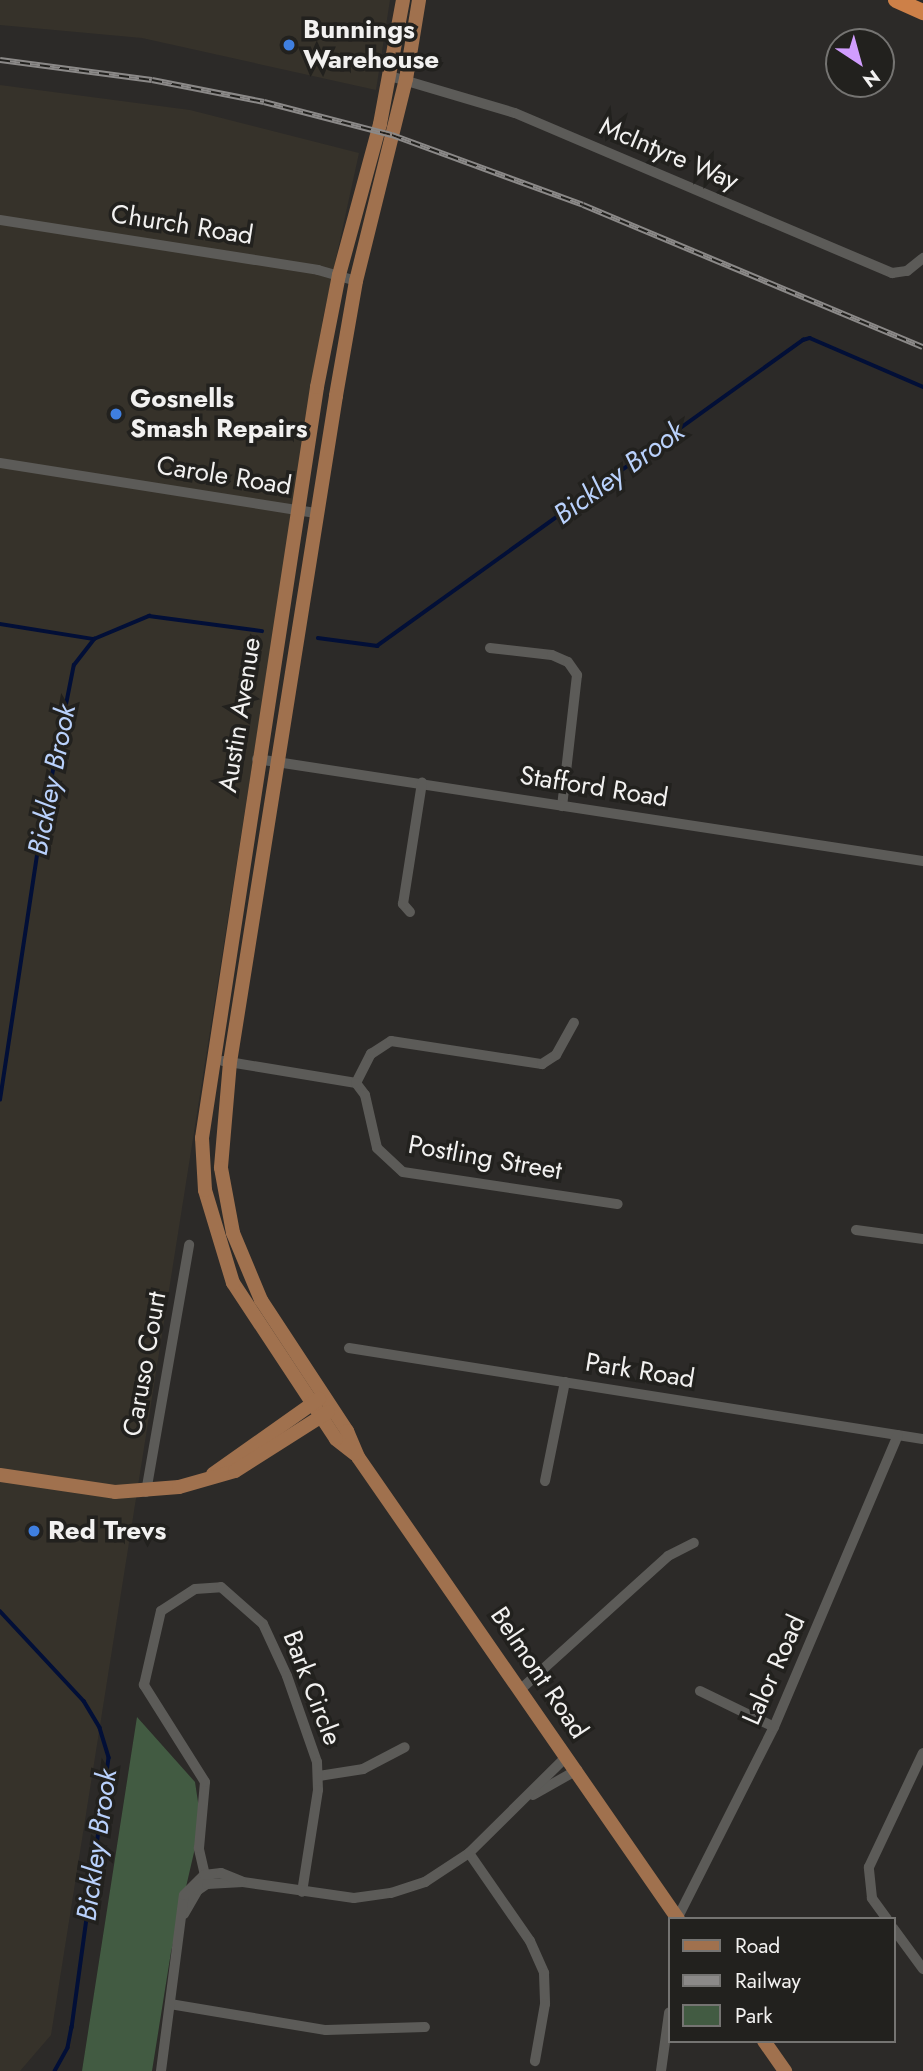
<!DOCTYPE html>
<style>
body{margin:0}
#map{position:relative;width:923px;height:2071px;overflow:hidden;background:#2c2a28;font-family:Jost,sans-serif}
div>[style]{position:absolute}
.built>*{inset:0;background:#36322a}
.green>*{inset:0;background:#425b42}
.stream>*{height:3.5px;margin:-1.75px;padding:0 1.75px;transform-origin:1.75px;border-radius:1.75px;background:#020f37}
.minor>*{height:10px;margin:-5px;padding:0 5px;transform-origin:5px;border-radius:5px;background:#5c5b58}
.major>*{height:14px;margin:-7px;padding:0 7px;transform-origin:7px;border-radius:7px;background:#a0714e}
.highway>*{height:16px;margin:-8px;padding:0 8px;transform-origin:8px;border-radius:8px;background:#cd8048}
.rail>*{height:6px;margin-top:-3px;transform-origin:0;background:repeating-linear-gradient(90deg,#22211e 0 10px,#8b8988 0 20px);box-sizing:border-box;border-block:2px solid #8b8988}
.dots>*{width:19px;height:19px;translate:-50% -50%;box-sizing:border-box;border:4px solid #22211e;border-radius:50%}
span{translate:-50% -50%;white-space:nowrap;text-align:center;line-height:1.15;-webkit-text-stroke:7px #22211e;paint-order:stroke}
.poi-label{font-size:26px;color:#f2f1f0;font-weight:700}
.left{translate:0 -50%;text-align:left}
.street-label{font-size:26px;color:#f2f1f0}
.water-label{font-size:28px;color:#b9d1fc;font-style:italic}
.legend{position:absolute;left:668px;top:1917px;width:228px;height:126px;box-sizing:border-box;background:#22211e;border:2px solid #757472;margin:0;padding:9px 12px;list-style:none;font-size:21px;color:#f2f1f0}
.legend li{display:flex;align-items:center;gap:14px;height:35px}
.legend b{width:35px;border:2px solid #757472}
.north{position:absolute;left:825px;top:28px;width:70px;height:70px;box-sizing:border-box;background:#22211e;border:2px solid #757472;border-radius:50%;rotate:144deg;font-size:19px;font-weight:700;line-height:28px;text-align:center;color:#f2f1f0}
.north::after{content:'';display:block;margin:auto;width:24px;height:32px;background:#d19dfe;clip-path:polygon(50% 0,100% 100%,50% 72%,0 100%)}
</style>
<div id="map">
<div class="built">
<i style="clip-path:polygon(0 0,390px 0,376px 90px,142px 38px,0 25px)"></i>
<i style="clip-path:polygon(0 85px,190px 110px,359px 153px,323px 318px,51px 2035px,20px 2071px,0 2071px)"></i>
</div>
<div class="green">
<i style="clip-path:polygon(137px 1717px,195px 1782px,201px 1822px,171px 1952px,152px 2071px,82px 2071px)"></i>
</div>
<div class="stream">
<i style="left:0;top:624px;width:95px;rotate:9.1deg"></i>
<i style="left:318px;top:638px;width:60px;rotate:7.7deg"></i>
<i style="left:377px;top:646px;width:525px;rotate:-35.69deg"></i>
<i style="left:803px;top:340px;width:7px;rotate:-16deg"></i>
<i style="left:810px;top:338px;width:123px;rotate:23.4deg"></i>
<i style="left:0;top:1100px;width:262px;rotate:-81.4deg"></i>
<i style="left:39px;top:841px;width:179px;rotate:-78.8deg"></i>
<i style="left:74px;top:665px;width:33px;rotate:-52deg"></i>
<i style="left:94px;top:639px;width:60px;rotate:-22.7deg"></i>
<i style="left:149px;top:616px;width:114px;rotate:7.6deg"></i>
<i style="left:0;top:1611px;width:123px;rotate:47deg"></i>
<i style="left:84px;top:1701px;width:31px;rotate:59deg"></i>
<i style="left:100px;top:1728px;width:31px;rotate:73deg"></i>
<i style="left:109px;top:1758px;width:272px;rotate:97.8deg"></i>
<i style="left:72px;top:2027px;width:21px;rotate:101deg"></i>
<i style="left:68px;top:2048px;width:26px;rotate:119deg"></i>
</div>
<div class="minor">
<i style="left:390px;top:76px;width:130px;rotate:16.5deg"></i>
<i style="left:515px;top:113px;width:410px;rotate:23deg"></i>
<i style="left:892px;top:273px;width:15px;rotate:-8deg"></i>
<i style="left:907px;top:271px;width:21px;rotate:-39deg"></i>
<i style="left:0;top:220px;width:322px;rotate:8.9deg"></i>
<i style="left:318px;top:270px;width:40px;rotate:16deg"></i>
<i style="left:0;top:463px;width:321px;rotate:9deg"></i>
<i style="left:490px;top:648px;width:62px;rotate:6.4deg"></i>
<i style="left:552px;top:655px;width:17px;rotate:24deg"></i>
<i style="left:568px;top:662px;width:16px;rotate:55deg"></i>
<i style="left:577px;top:675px;width:132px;rotate:96.5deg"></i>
<i style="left:257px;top:759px;width:674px;rotate:8.71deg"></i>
<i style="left:410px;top:912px;width:11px;rotate:-131deg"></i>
<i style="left:403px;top:904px;width:123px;rotate:-81.1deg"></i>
<i style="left:223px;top:1061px;width:135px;rotate:9.4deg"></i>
<i style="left:356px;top:1083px;width:33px;rotate:-63deg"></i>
<i style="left:371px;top:1054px;width:24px;rotate:-33deg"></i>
<i style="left:391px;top:1041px;width:153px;rotate:8.7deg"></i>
<i style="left:542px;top:1064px;width:17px;rotate:-33deg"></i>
<i style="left:556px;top:1055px;width:37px;rotate:-61deg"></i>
<i style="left:356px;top:1083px;width:15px;rotate:53deg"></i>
<i style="left:365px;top:1095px;width:54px;rotate:77.2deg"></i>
<i style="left:377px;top:1148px;width:35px;rotate:43deg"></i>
<i style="left:403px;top:1172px;width:217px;rotate:8.5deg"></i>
<i style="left:856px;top:1230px;width:68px;rotate:7.7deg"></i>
<i style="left:349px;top:1348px;width:581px;rotate:9.01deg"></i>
<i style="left:545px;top:1481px;width:101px;rotate:-78.6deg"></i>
<i style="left:146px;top:1492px;width:251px;rotate:-80.1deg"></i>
<i style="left:521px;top:1689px;width:198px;rotate:-42.1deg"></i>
<i style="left:668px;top:1556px;width:29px;rotate:-27deg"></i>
<i style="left:700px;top:1691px;width:82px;rotate:25.9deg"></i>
<i style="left:319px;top:1776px;width:45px;rotate:-9deg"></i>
<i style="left:363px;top:1769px;width:47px;rotate:-27.6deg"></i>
<i style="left:533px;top:1795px;width:51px;rotate:-29.6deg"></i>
<i style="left:469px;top:1853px;width:107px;rotate:55.3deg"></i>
<i style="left:530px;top:1941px;width:35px;rotate:66deg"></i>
<i style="left:544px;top:1973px;width:31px;rotate:88deg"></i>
<i style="left:545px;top:2004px;width:58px;rotate:100deg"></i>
<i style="left:207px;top:1884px;width:37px;rotate:-103deg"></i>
<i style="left:199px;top:1848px;width:66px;rotate:-84.8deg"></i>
<i style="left:205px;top:1782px;width:115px;rotate:-122.2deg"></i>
<i style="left:144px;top:1685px;width:76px;rotate:-77.1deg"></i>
<i style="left:161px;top:1611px;width:40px;rotate:-32.9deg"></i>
<i style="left:195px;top:1589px;width:26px;rotate:-4deg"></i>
<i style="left:221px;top:1587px;width:56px;rotate:41.4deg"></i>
<i style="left:263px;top:1624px;width:57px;rotate:65.2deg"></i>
<i style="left:287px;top:1676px;width:91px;rotate:70.8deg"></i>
<i style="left:317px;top:1762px;width:28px;rotate:88deg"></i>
<i style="left:318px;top:1790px;width:103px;rotate:98.9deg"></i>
<i style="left:184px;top:1914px;width:28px;rotate:-60deg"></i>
<i style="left:198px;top:1890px;width:11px;rotate:-34deg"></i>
<i style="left:207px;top:1884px;width:36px;rotate:-3deg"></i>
<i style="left:243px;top:1882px;width:112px;rotate:8.2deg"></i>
<i style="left:354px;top:1898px;width:37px;rotate:-8deg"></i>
<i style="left:391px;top:1893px;width:36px;rotate:-18deg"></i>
<i style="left:425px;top:1882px;width:53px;rotate:-33.4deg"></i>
<i style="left:469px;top:1853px;width:136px;rotate:-44.7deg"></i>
<i style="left:678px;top:1917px;width:213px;rotate:-63.2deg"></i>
<i style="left:774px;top:1727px;width:317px;rotate:-67deg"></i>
<i style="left:887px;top:1919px;width:26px;rotate:-126deg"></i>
<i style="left:872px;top:1898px;width:31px;rotate:-96deg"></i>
<i style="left:869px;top:1867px;width:126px;rotate:-64.7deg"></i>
<i style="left:893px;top:1928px;width:51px;rotate:53.8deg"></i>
<i style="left:170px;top:2004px;width:158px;rotate:9.5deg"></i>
<i style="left:326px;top:2030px;width:99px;rotate:-1.7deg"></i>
<i style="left:161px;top:2071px;width:177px;rotate:-82.6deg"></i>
<i style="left:184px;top:1895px;width:28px;rotate:-45deg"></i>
<i style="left:204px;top:1875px;width:17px;rotate:-7deg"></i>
<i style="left:221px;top:1873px;width:22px;rotate:22deg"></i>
<i style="left:661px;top:2071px;width:59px;rotate:-82.1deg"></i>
</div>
<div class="major">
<i style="left:419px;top:0;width:80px;rotate:99.3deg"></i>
<i style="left:406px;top:79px;width:208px;rotate:103.9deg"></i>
<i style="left:356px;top:281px;width:117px;rotate:99.9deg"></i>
<i style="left:336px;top:396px;width:674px;rotate:99.04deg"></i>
<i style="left:230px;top:1062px;width:106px;rotate:94.9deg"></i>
<i style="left:221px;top:1168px;width:66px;rotate:79.5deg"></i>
<i style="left:233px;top:1233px;width:73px;rotate:67.3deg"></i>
<i style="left:261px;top:1300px;width:157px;rotate:56.7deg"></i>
<i style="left:347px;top:1431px;width:28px;rotate:67deg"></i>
<i style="left:358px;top:1457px;width:562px;rotate:55.29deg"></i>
<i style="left:355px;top:1454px;width:24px;rotate:-142deg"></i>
<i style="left:336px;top:1439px;width:187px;rotate:-123.4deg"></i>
<i style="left:233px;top:1283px;width:97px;rotate:-106.8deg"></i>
<i style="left:205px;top:1190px;width:52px;rotate:-93.3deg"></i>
<i style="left:202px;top:1138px;width:760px;rotate:-81.29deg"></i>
<i style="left:317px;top:387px;width:114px;rotate:-78.9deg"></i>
<i style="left:339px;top:275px;width:156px;rotate:-74.8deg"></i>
<i style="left:380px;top:124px;width:126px;rotate:-79.5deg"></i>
<i style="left:213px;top:1474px;width:130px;rotate:-35.3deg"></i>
<i style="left:0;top:1475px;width:116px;rotate:8.4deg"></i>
<i style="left:115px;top:1492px;width:64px;rotate:-4.5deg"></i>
<i style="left:179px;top:1487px;width:58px;rotate:-15.9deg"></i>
<i style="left:235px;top:1471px;width:110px;rotate:-32.4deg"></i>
<i style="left:764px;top:2041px;width:37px;rotate:55deg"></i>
</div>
<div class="highway">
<i style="left:896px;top:0;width:30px;rotate:24deg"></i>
</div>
<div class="rail">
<i style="left:0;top:60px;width:153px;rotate:7.5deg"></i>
<i style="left:152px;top:80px;width:114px;rotate:11.1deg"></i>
<i style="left:264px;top:102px;width:132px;rotate:14.5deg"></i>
<i style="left:392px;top:135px;width:203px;rotate:20.1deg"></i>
<i style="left:583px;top:205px;width:368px;rotate:22.7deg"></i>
</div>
<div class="dots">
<i style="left:289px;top:45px;background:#3f7fe0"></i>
<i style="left:116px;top:414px;background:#3f7fe0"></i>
<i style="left:34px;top:1531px;background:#3f7fe0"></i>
</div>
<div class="poi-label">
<span class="left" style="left:303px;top:45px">Bunnings<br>Warehouse</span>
<span class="left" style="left:130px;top:414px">Gosnells<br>Smash Repairs</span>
<span class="left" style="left:48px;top:1531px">Red Trevs</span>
</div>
<div class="street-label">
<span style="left:669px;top:154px;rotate:23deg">McIntyre Way</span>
<span style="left:182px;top:225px;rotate:9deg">Church Road</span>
<span style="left:224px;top:476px;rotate:9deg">Carole Road</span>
<span style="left:240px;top:715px;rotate:-81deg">Austin Avenue</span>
<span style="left:594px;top:787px;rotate:9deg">Stafford Road</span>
<span style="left:485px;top:1158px;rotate:10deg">Postling Street</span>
<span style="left:145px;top:1364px;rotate:-80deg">Caruso Court</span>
<span style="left:640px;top:1371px;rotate:9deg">Park Road</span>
<span style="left:774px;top:1670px;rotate:-66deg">Lalor Road</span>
<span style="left:539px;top:1673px;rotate:56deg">Belmont Road</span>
<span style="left:312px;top:1688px;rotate:69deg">Bark Circle</span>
</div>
<div class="water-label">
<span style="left:619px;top:473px;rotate:-36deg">Bickley Brook</span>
<span style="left:52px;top:780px;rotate:-79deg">Bickley Brook</span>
<span style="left:97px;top:1845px;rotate:-82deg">Bickley Brook</span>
</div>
<ul class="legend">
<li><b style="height:9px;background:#a0714e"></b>Road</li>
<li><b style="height:9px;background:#8b8988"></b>Railway</li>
<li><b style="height:19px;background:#425b42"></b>Park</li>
</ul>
<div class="north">N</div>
</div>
